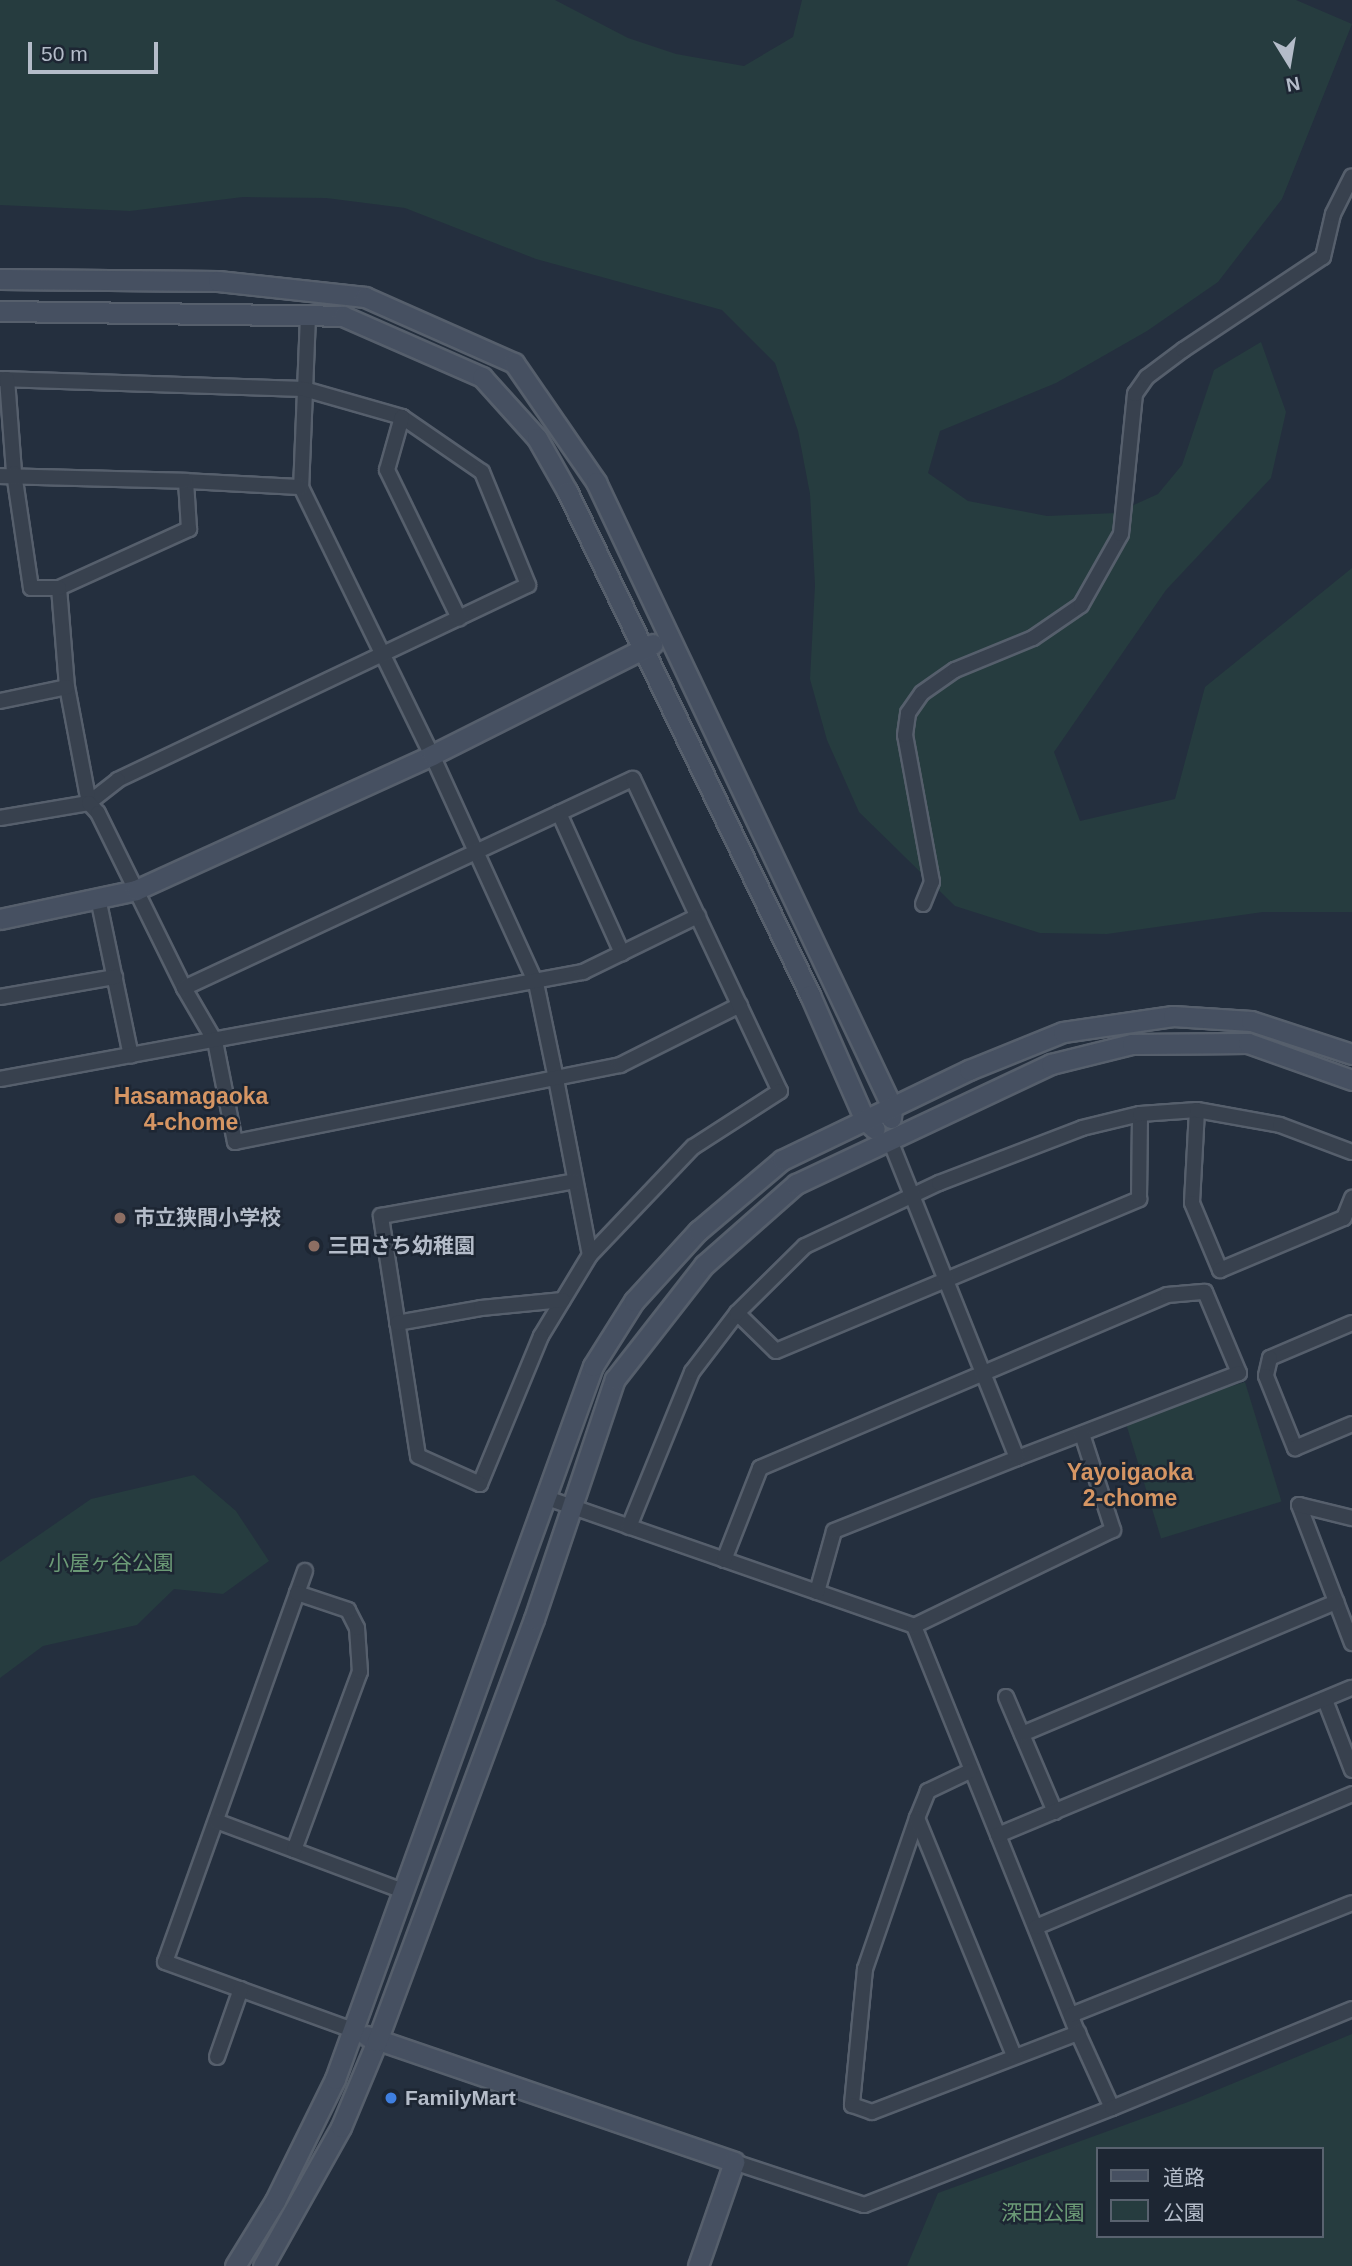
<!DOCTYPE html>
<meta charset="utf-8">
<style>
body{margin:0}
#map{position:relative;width:1352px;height:2266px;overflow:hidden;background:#242f3e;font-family:Helvetica,"Noto Sans JP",sans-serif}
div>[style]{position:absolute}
.green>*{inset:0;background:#263c3f;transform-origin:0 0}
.roads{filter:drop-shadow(2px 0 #565f6c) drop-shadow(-2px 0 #565f6c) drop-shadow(0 2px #565f6c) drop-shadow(0 -2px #565f6c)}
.street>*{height:14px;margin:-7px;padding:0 7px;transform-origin:7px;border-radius:7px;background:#38414e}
.secondary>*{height:19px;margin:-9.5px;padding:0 9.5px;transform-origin:9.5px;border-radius:9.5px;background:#465061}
.dots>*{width:19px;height:19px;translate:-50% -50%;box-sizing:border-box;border:4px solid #1d2633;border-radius:50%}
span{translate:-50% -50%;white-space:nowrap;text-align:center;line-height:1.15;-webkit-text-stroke:5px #1d2633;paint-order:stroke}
.poi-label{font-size:21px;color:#b4bcc9;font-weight:700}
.left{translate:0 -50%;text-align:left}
.park-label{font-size:21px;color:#6b9a76}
.neighbourhood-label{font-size:23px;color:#d59563;font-weight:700}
.legend{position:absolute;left:1096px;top:2147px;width:228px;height:91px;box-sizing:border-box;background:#1d2633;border:2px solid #59626f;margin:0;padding:9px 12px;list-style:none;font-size:21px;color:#b4bcc9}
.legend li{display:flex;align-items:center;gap:14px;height:35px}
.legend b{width:35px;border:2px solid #59626f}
.north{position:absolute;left:1254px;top:28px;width:70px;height:70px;-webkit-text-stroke:5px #1d2633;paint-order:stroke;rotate:169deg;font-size:19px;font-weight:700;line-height:28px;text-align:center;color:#b4bcc9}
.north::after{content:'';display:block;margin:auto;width:24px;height:32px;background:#b4bcc9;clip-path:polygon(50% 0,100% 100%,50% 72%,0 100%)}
.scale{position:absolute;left:28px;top:42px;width:130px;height:32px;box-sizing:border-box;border:4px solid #b4bcc9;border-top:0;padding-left:9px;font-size:21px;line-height:24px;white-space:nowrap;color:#b4bcc9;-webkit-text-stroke:5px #1d2633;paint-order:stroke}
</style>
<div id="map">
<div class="green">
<i style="clip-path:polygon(0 0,555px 0,628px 38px,676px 54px,744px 66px,793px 37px,802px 0,1296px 0,1352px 24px,1282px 199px,1218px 282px,1147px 331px,1056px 383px,940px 431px,928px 473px,968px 501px,1047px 516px,1116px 513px,1158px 494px,1182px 465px,1214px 370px,1261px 342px,1286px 412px,1271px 478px,1166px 590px,1054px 752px,1080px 821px,1175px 799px,1205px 687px,1352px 568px,1352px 912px,1263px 912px,1107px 934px,1040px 933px,955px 906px,859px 812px,827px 740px,810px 679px,815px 585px,810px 494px,798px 431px,775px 363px,722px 310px,536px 259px,405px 208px,326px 198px,243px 197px,130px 211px,0 205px)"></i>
<i style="left:1245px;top:1382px;width:125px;height:126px;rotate:73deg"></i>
<i style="clip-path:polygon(194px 1475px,236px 1511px,269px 1561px,223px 1594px,174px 1589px,137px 1625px,43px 1646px,0 1678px,0 1562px,91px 1499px)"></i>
<i style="clip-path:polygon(evenodd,1352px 2034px,1352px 2266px,907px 2266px,938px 2193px,1188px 2102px,1352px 2034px,1098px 2149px,1322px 2149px,1322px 2236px,1098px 2236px,1098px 2149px)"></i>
</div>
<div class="roads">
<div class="street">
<i style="left:308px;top:316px;width:171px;rotate:92.3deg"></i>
<i style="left:301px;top:487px;width:298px;rotate:64deg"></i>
<i style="left:432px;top:755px;width:251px;rotate:65.5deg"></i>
<i style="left:536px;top:983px;width:98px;rotate:78.2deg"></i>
<i style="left:556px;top:1079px;width:179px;rotate:79.1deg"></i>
<i style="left:590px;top:1255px;width:95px;rotate:121.2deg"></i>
<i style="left:541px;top:1336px;width:160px;rotate:112.4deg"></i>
<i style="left:480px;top:1484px;width:68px;rotate:-155.7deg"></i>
<i style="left:418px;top:1456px;width:243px;rotate:-98.8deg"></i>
<i style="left:381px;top:1216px;width:197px;rotate:-10.2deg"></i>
<i style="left:0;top:379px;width:304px;rotate:1.9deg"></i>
<i style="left:304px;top:389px;width:102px;rotate:15.9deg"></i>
<i style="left:402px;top:417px;width:97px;rotate:34.5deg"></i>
<i style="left:482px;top:472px;width:122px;rotate:67.8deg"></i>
<i style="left:528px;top:585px;width:454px;rotate:154.6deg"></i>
<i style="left:118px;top:780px;width:37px;rotate:142deg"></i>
<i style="left:89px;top:803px;width:118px;rotate:-100.7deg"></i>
<i style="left:67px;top:687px;width:99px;rotate:-94.6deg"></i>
<i style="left:59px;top:588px;width:143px;rotate:-24.4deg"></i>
<i style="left:189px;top:529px;width:48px;rotate:-93.6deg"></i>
<i style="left:186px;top:481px;width:115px;rotate:3deg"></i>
<i style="left:7px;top:379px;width:94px;rotate:85.7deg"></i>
<i style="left:14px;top:473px;width:116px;rotate:81.6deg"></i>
<i style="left:31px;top:588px;width:28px"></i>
<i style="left:402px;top:417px;width:55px;rotate:105.8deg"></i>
<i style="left:387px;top:470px;width:165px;rotate:64.1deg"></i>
<i style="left:0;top:476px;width:186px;rotate:1.5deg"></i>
<i style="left:0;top:701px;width:68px;rotate:-11.8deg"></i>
<i style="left:559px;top:813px;width:154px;rotate:65.8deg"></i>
<i style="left:0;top:818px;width:90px;rotate:-9.6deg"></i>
<i style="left:89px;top:803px;width:13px;rotate:48deg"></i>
<i style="left:98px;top:813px;width:195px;rotate:63.8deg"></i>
<i style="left:184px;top:988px;width:61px;rotate:59.7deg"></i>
<i style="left:215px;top:1041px;width:103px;rotate:78.8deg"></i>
<i style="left:235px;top:1142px;width:393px;rotate:-11.3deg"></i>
<i style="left:620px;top:1065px;width:134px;rotate:-26.6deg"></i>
<i style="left:98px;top:898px;width:161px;rotate:78.2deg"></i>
<i style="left:923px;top:904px;width:24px;rotate:-68deg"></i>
<i style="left:932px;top:882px;width:149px;rotate:-100.4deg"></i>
<i style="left:905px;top:735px;width:22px;rotate:-82deg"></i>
<i style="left:908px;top:713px;width:24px;rotate:-55deg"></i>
<i style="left:922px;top:693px;width:40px;rotate:-34.9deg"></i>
<i style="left:955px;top:670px;width:84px;rotate:-22.3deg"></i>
<i style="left:1033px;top:638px;width:58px;rotate:-34.5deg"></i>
<i style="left:1081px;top:605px;width:81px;rotate:-60.6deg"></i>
<i style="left:1121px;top:534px;width:141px;rotate:-84.3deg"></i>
<i style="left:1135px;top:394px;width:21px;rotate:-55deg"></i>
<i style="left:1147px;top:377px;width:45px;rotate:-36.9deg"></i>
<i style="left:1183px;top:350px;width:168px;rotate:-33.6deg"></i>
<i style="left:1323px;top:257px;width:44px;rotate:-76.9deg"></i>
<i style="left:1333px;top:214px;width:42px;rotate:-63.4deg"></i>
<i style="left:184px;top:988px;width:495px;rotate:-25deg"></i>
<i style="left:633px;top:779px;width:345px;rotate:64.8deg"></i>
<i style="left:780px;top:1091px;width:103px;rotate:147.2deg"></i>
<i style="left:693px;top:1147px;width:149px;rotate:133.6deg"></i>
<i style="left:0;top:997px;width:117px;rotate:-9.9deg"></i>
<i style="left:0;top:1079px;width:593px;rotate:-10.4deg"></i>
<i style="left:583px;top:972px;width:128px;rotate:-26deg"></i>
<i style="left:1197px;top:1110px;width:93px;rotate:93.1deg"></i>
<i style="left:1192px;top:1203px;width:73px;rotate:67.3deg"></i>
<i style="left:1220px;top:1270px;width:134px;rotate:-22.8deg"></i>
<i style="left:1344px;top:1218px;width:22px;rotate:-68deg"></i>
<i style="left:737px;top:1313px;width:54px;rotate:44.3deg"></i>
<i style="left:776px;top:1351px;width:394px;rotate:-22.7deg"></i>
<i style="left:1139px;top:1199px;width:85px;rotate:-89.3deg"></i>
<i style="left:397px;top:1323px;width:85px;rotate:-10.1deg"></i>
<i style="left:481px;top:1308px;width:82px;rotate:-5.6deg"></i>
<i style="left:1352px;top:1323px;width:89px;rotate:156.9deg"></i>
<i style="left:1270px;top:1358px;width:18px;rotate:103deg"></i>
<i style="left:1266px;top:1376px;width:78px;rotate:68.1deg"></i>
<i style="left:1295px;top:1448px;width:62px;rotate:-22.8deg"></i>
<i style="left:547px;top:1498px;width:389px;rotate:19.2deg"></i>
<i style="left:914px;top:1626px;width:439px;rotate:68.1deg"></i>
<i style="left:1078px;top:2033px;width:82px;rotate:65.6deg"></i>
<i style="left:1112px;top:2108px;width:266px;rotate:158.6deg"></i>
<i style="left:864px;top:2205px;width:137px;rotate:-161.7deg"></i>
<i style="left:1299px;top:1505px;width:148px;rotate:69deg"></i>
<i style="left:1299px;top:1505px;width:55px;rotate:13.8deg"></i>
<i style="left:629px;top:1527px;width:167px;rotate:-67.9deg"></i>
<i style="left:692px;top:1372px;width:74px;rotate:-52.7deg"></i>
<i style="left:737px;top:1313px;width:95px;rotate:-44.6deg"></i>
<i style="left:805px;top:1246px;width:148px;rotate:-25.2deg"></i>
<i style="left:939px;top:1183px;width:153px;rotate:-21deg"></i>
<i style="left:1082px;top:1128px;width:60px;rotate:-13.6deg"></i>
<i style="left:1140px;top:1114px;width:57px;rotate:-4deg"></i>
<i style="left:1197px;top:1110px;width:84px;rotate:10.2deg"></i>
<i style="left:1280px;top:1125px;width:77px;rotate:20.6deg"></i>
<i style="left:724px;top:1560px;width:99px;rotate:-68.6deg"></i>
<i style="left:760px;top:1468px;width:442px;rotate:-23deg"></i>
<i style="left:1167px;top:1295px;width:38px;rotate:-5deg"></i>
<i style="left:1205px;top:1292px;width:88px;rotate:67.2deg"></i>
<i style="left:1239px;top:1373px;width:238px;rotate:159deg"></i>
<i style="left:305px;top:1571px;width:415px;rotate:109.7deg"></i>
<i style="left:165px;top:1962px;width:200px;rotate:19.9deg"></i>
<i style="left:817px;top:1592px;width:63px;rotate:-74.4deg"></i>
<i style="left:834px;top:1531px;width:197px;rotate:-21.7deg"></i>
<i style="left:1017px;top:1458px;width:342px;rotate:-111.8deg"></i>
<i style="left:914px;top:1626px;width:221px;rotate:-25.8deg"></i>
<i style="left:1113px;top:1530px;width:101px;rotate:-107.9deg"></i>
<i style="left:1006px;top:1697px;width:125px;rotate:66.9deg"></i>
<i style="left:1325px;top:1700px;width:75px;rotate:68.9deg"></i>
<i style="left:1022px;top:1734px;width:341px;rotate:-22.8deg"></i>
<i style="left:970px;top:1771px;width:47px;rotate:154.5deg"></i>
<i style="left:928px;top:1791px;width:29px;rotate:112deg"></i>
<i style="left:917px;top:1818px;width:160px;rotate:109deg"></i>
<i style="left:865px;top:1969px;width:137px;rotate:95.5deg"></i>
<i style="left:852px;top:2105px;width:21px;rotate:19deg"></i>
<i style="left:872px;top:2112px;width:221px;rotate:-21deg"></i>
<i style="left:917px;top:1818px;width:257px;rotate:67.8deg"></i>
<i style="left:216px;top:1821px;width:200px;rotate:20.5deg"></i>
<i style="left:998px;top:1835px;width:383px;rotate:-22.6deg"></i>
<i style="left:294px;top:1850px;width:190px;rotate:-69.7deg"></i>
<i style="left:360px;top:1672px;width:44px;rotate:-93.9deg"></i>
<i style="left:357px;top:1628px;width:20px;rotate:-117deg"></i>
<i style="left:348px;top:1610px;width:54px;rotate:-161.6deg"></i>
<i style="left:1036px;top:1927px;width:343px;rotate:-22.8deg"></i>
<i style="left:1071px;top:2015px;width:302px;rotate:-21.7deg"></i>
<i style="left:217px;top:2057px;width:72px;rotate:-70.6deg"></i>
<i style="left:1112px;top:2108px;width:260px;rotate:-22.4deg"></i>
</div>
<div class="secondary">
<i style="left:0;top:279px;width:218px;rotate:0.5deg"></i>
<i style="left:218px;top:281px;width:148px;rotate:6.2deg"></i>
<i style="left:365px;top:297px;width:163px;rotate:23.9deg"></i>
<i style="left:514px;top:363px;width:145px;rotate:55.4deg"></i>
<i style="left:596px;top:482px;width:692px;rotate:64.66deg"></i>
<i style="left:892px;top:1107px;width:11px;rotate:95deg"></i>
<i style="left:0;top:311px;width:343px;rotate:0.8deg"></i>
<i style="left:343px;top:316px;width:152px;rotate:23.7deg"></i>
<i style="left:482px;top:377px;width:82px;rotate:48deg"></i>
<i style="left:537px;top:438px;width:61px;rotate:60.5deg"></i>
<i style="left:567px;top:491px;width:560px;rotate:64.26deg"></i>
<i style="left:810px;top:995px;width:137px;rotate:66.3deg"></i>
<i style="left:865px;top:1120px;width:13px;rotate:42deg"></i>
<i style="left:0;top:919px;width:139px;rotate:-12deg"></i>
<i style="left:136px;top:890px;width:325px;rotate:-24.5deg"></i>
<i style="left:432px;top:755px;width:247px;rotate:-26.7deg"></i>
<i style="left:367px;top:2036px;width:388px;rotate:18.9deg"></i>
<i style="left:734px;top:2162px;width:110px;rotate:109.1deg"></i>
<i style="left:235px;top:2266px;width:76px;rotate:-58.4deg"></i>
<i style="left:275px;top:2201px;width:136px;rotate:-63.8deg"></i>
<i style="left:335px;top:2079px;width:758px;rotate:-70.11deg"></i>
<i style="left:593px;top:1366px;width:77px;rotate:-57.8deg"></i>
<i style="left:634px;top:1301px;width:95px;rotate:-47.6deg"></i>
<i style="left:698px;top:1231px;width:110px;rotate:-40.2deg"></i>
<i style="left:782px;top:1160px;width:208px;rotate:-25.7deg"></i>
<i style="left:969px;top:1070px;width:101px;rotate:-22deg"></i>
<i style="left:1063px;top:1032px;width:111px;rotate:-8.3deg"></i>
<i style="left:1173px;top:1016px;width:78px;rotate:3.7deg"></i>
<i style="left:1251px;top:1021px;width:106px;rotate:18.1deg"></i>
<i style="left:263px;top:2266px;width:159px;rotate:-60.7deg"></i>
<i style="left:341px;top:2127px;width:93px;rotate:-67.3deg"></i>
<i style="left:377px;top:2041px;width:450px;rotate:-69.6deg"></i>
<i style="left:534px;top:1619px;width:253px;rotate:-71.4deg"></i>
<i style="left:615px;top:1379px;width:145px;rotate:-52deg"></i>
<i style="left:704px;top:1265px;width:123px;rotate:-41.4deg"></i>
<i style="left:796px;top:1184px;width:282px;rotate:-25.2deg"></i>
<i style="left:1051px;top:1064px;width:83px;rotate:-13.9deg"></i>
<i style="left:1132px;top:1044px;width:116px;rotate:-0.5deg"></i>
<i style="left:1248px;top:1043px;width:110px;rotate:19.6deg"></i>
</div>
</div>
<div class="dots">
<i style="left:120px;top:1218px;background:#8d6e63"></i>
<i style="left:314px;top:1246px;background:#8d6e63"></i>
<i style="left:391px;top:2098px;background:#3f7fe0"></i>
</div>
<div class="poi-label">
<span class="left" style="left:134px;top:1218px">市立狭間小学校</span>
<span class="left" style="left:328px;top:1246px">三田さち幼稚園</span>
<span class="left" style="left:405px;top:2098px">FamilyMart</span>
</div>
<div class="park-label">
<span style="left:111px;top:1563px">小屋ヶ谷公園</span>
<span style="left:1043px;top:2213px">深田公園</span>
</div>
<div class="neighbourhood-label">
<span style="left:191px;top:1109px">Hasamagaoka<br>4-chome</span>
<span style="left:1130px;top:1485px">Yayoigaoka<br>2-chome</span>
</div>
<ul class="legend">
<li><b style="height:9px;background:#465061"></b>道路</li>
<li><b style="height:19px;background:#263c3f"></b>公園</li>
</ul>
<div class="north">N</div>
<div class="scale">50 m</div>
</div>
